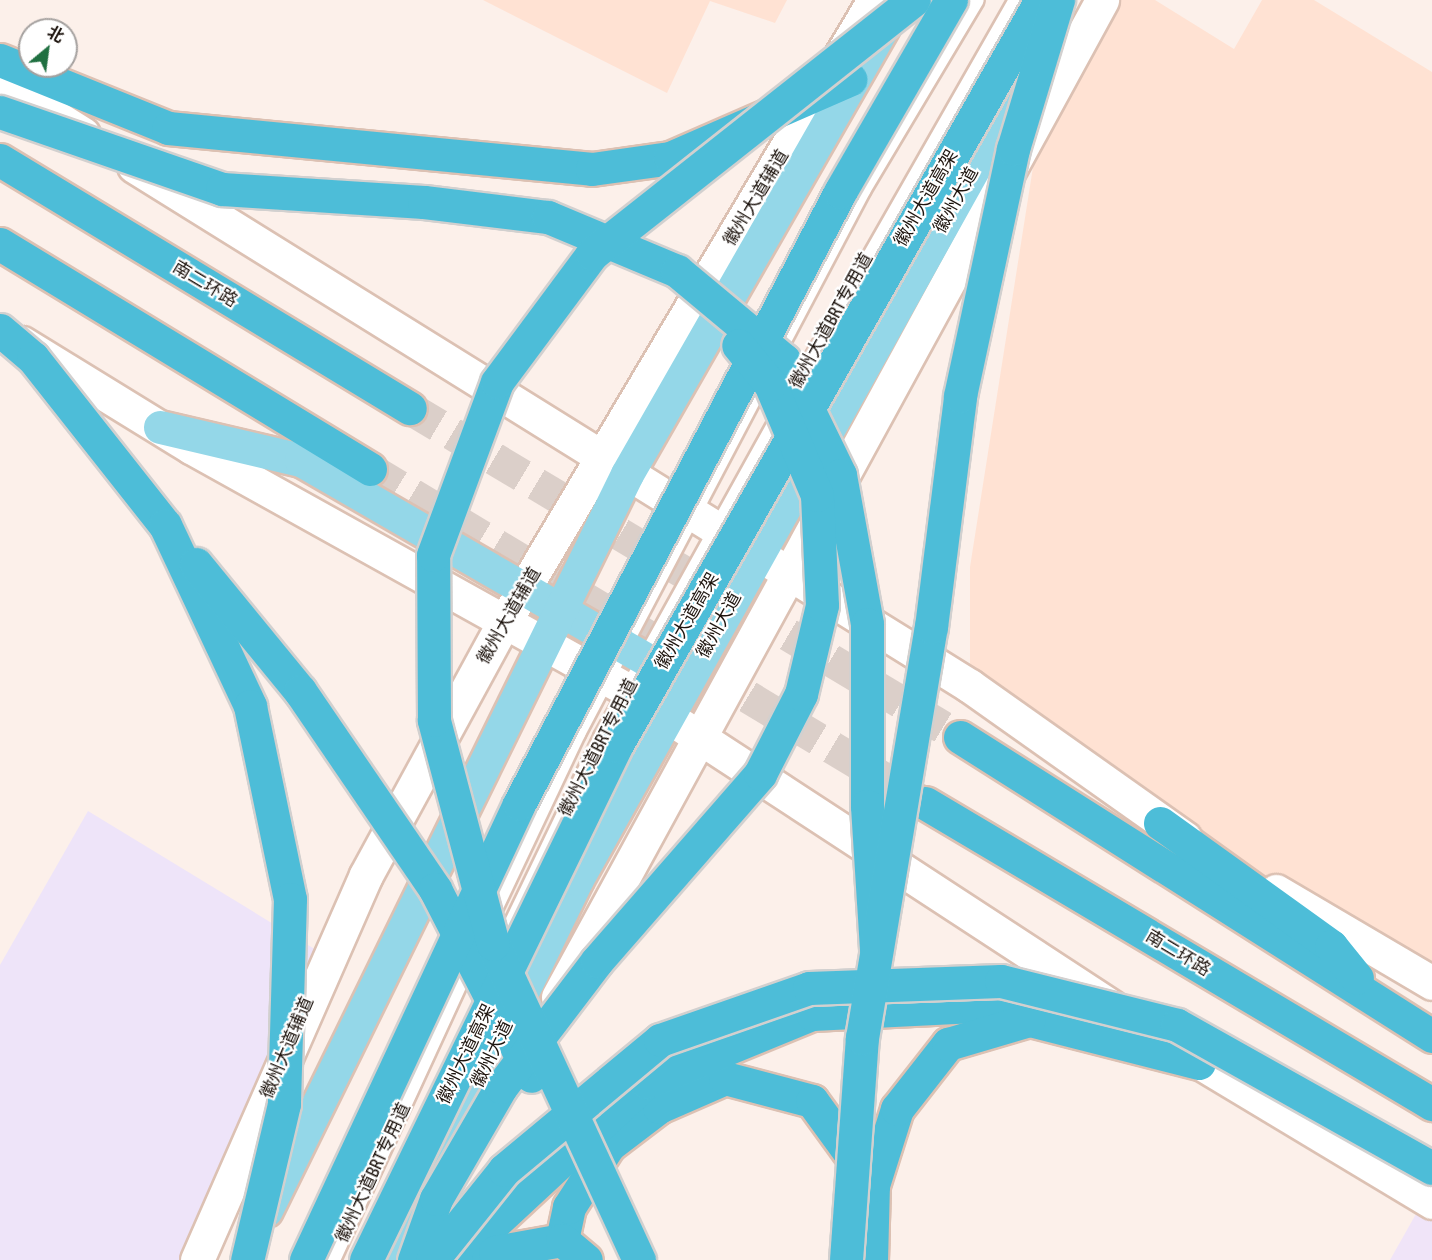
<!DOCTYPE html>
<meta charset="utf-8">
<style>
body{margin:0}
#map{position:relative;width:1432px;height:1260px;overflow:hidden;background:#fcf0ea;font-family:"Asap Condensed","Noto Sans SC",sans-serif}
div>[style]{position:absolute}
.commercial>*{inset:0;background:#f0e4f8}
.built>*{inset:0;background:#ffe2d3}
.education>*{inset:0;background:#eee4f9}
.highway-tunnel>*{height:33px;margin-top:-16.5px;transform-origin:0;background:repeating-linear-gradient(90deg,#dbcfc9 0 33px,transparent 0 49px)}
.roads{filter:drop-shadow(2px 0 #dcc1b3) drop-shadow(-2px 0 #dcc1b3) drop-shadow(0 2px #dcc1b3) drop-shadow(0 -2px #dcc1b3)}
.lane>*{height:14px;margin:-7px;padding:0 7px;transform-origin:7px;border-radius:7px;background:#fff}
.secondary>*{height:33px;margin:-16.5px;padding:0 16.5px;transform-origin:16.5px;border-radius:16.5px;background:#fff}
.primary>*{height:33px;margin:-16.5px;padding:0 16.5px;transform-origin:16.5px;border-radius:16.5px;background:#94d7e8}
.highway>*{height:33px;margin:-16.5px;padding:0 16.5px;transform-origin:16.5px;border-radius:16.5px;background:#4dbdd8}
.bridges{filter:drop-shadow(2px 0 #d2d0cf) drop-shadow(-2px 0 #d2d0cf) drop-shadow(0 2px #d2d0cf) drop-shadow(0 -2px #d2d0cf)}
.highway-bridge>*{height:33px;margin:-16.5px;padding:0 16.5px;transform-origin:16.5px;border-radius:16.5px;background:#4dbdd8}
span{translate:-50% -50%;white-space:nowrap;text-align:center;line-height:1.15;-webkit-text-stroke:4.5px #fff;paint-order:stroke}
.street-label{font-size:18px;color:#1e150f}
.north{position:absolute;left:18px;top:18px;width:60px;height:60px;box-sizing:border-box;background:#fff;border:2px solid #a5a19f;border-radius:50%;rotate:29deg;font-size:16px;font-weight:700;line-height:24px;text-align:center;color:#1e150f}
.north::after{content:'';display:block;margin:auto;width:21px;height:27px;background:#207041;clip-path:polygon(50% 0,100% 100%,50% 72%,0 100%)}
</style>
<div id="map">
<div class="commercial">
<i style="clip-path:polygon(1425px 1198px,1432px 1202px,1432px 1260px,1390px 1260px)"></i>
</div>
<div class="built">
<i style="clip-path:polygon(483px 0,787px 0,775px 23px,710px 1px,667px 93px)"></i>
<i style="clip-path:polygon(1102px 0,1155px 0,1234px 49px,1262px 0,1314px 0,1432px 72px,1432px 983px,1160px 823px,970px 686px,970px 567px,1042px 110px)"></i>
</div>
<div class="education">
<i style="clip-path:polygon(88px 811px,326px 956px,191px 1260px,0 1260px,0 965px)"></i>
</div>
<div class="highway-tunnel">
<i style="left:410px;top:408px;width:641px;rotate:30.89deg"></i>
<i style="left:370px;top:469px;width:648px;rotate:31.04deg"></i>
</div>
<div class="roads">
<div class="lane">
<i style="left:776px;top:356px;width:187px;rotate:-62.2deg"></i>
<i style="left:863px;top:191px;width:222px;rotate:-59.2deg"></i>
<i style="left:798px;top:382px;width:440px;rotate:-60.3deg"></i>
<i style="left:491px;top:918px;width:204px;rotate:-64.7deg"></i>
<i style="left:578px;top:734px;width:402px;rotate:-62.3deg"></i>
<i style="left:500px;top:947px;width:233px;rotate:-64.3deg"></i>
<i style="left:601px;top:737px;width:369px;rotate:-61deg"></i>
<i style="left:333px;top:1260px;width:328px;rotate:-65.3deg"></i>
</div>
<div class="secondary">
<i style="left:0;top:82px;width:98px;rotate:32.1deg"></i>
<i style="left:134px;top:166px;width:985px;rotate:31.88deg"></i>
<i style="left:970px;top:686px;width:263px;rotate:35.3deg"></i>
<i style="left:22px;top:343px;width:198px;rotate:31.6deg"></i>
<i style="left:191px;top:447px;width:499px;rotate:29.1deg"></i>
<i style="left:627px;top:690px;width:579px;rotate:33.17deg"></i>
<i style="left:1276px;top:891px;width:181px;rotate:30.5deg"></i>
<i style="left:558px;top:997px;width:1136px;rotate:-61.38deg"></i>
<i style="left:1176px;top:1048px;width:299px;rotate:31deg"></i>
<i style="left:197px;top:1260px;width:420px;rotate:-66.3deg"></i>
<i style="left:366px;top:875px;width:286px;rotate:-61.4deg"></i>
<i style="left:503px;top:624px;width:726px;rotate:-59.27deg"></i>
</div>
<div class="primary">
<i style="left:160px;top:427px;width:145px;rotate:13.2deg"></i>
<i style="left:301px;top:460px;width:444px;rotate:30deg"></i>
<i style="left:266px;top:1210px;width:820px;rotate:-63.87deg"></i>
<i style="left:627px;top:474px;width:517px;rotate:-60.21deg"></i>
<i style="left:392px;top:1260px;width:424px;rotate:-64.1deg"></i>
<i style="left:577px;top:879px;width:933px;rotate:-60.83deg"></i>
</div>
<div class="highway">
<i style="left:0;top:60px;width:181px;rotate:22deg"></i>
<i style="left:168px;top:128px;width:426px;rotate:5.5deg"></i>
<i style="left:592px;top:169px;width:79px;rotate:-8deg"></i>
<i style="left:670px;top:158px;width:197px;rotate:-23.6deg"></i>
<i style="left:0;top:160px;width:479px;rotate:31.2deg"></i>
<i style="left:0;top:244px;width:433px;rotate:31.3deg"></i>
<i style="left:960px;top:737px;width:559px;rotate:32.35deg"></i>
<i style="left:925px;top:803px;width:590px;rotate:30.7deg"></i>
<i style="left:1160px;top:823px;width:211px;rotate:35.7deg"></i>
<i style="left:1331px;top:946px;width:41px;rotate:50.9deg"></i>
<i style="left:562px;top:1240px;width:34px;rotate:-78deg"></i>
<i style="left:569px;top:1207px;width:74px;rotate:-57.2deg"></i>
<i style="left:609px;top:1145px;width:63px;rotate:-37.2deg"></i>
<i style="left:659px;top:1107px;width:72px;rotate:-23.7deg"></i>
<i style="left:725px;top:1078px;width:90px;rotate:14.8deg"></i>
<i style="left:812px;top:1101px;width:104px;rotate:54deg"></i>
<i style="left:465px;top:1260px;width:23px;rotate:-61deg"></i>
<i style="left:476px;top:1240px;width:232px;rotate:-42.9deg"></i>
<i style="left:646px;top:1082px;width:179px;rotate:-22.3deg"></i>
<i style="left:812px;top:1014px;width:163px;rotate:-2.8deg"></i>
<i style="left:975px;top:1006px;width:231px;rotate:14.3deg"></i>
<i style="left:488px;top:1260px;width:11px;rotate:-49deg"></i>
<i style="left:495px;top:1252px;width:68px;rotate:-10.2deg"></i>
<i style="left:562px;top:1240px;width:31px;rotate:40deg"></i>
<i style="left:871px;top:1260px;width:75px;rotate:-88.5deg"></i>
<i style="left:873px;top:1185px;width:80px;rotate:-72.5deg"></i>
<i style="left:897px;top:1109px;width:83px;rotate:-51.9deg"></i>
<i style="left:948px;top:1044px;width:84px;rotate:-16.5deg"></i>
</div>
</div>
<div class="bridges">
<div class="highway-bridge">
<i style="left:0;top:112px;width:235px;rotate:19.1deg"></i>
<i style="left:222px;top:189px;width:202px;rotate:3.7deg"></i>
<i style="left:424px;top:202px;width:125px;rotate:6.9deg"></i>
<i style="left:548px;top:217px;width:140px;rotate:22.7deg"></i>
<i style="left:677px;top:271px;width:139px;rotate:39.8deg"></i>
<i style="left:784px;top:360px;width:128px;rotate:64deg"></i>
<i style="left:840px;top:475px;width:151px;rotate:79.7deg"></i>
<i style="left:867px;top:624px;width:182px;rotate:90deg"></i>
<i style="left:867px;top:806px;width:145px;rotate:86.4deg"></i>
<i style="left:0;top:330px;width:43px;rotate:40.3deg"></i>
<i style="left:33px;top:358px;width:213px;rotate:51.7deg"></i>
<i style="left:165px;top:525px;width:200px;rotate:64.8deg"></i>
<i style="left:250px;top:706px;width:197px;rotate:78.3deg"></i>
<i style="left:290px;top:899px;width:205px;rotate:91.7deg"></i>
<i style="left:284px;top:1104px;width:160px;rotate:103.3deg"></i>
<i style="left:196px;top:564px;width:164px;rotate:50.7deg"></i>
<i style="left:300px;top:691px;width:240px;rotate:55.7deg"></i>
<i style="left:435px;top:889px;width:210px;rotate:62.8deg"></i>
<i style="left:306px;top:1260px;width:503px;rotate:-64.96deg"></i>
<i style="left:519px;top:804px;width:691px;rotate:-62.32deg"></i>
<i style="left:840px;top:192px;width:222px;rotate:-60deg"></i>
<i style="left:366px;top:1260px;width:572px;rotate:-64.06deg"></i>
<i style="left:616px;top:746px;width:859px;rotate:-60.33deg"></i>
<i style="left:414px;top:1260px;width:65px;rotate:-70.2deg"></i>
<i style="left:436px;top:1199px;width:129px;rotate:-59.9deg"></i>
<i style="left:501px;top:1087px;width:158px;rotate:-52.7deg"></i>
<i style="left:597px;top:961px;width:248px;rotate:-48.9deg"></i>
<i style="left:760px;top:774px;width:90px;rotate:-62.9deg"></i>
<i style="left:801px;top:694px;width:91px;rotate:-76.7deg"></i>
<i style="left:822px;top:605px;width:110px;rotate:-92.6deg"></i>
<i style="left:817px;top:495px;width:121px;rotate:-112.9deg"></i>
<i style="left:770px;top:384px;width:50px;rotate:-129.4deg"></i>
<i style="left:432px;top:1260px;width:115px;rotate:-51.3deg"></i>
<i style="left:504px;top:1170px;width:203px;rotate:-39.8deg"></i>
<i style="left:660px;top:1040px;width:158px;rotate:-19.2deg"></i>
<i style="left:809px;top:988px;width:192px;rotate:-2.1deg"></i>
<i style="left:1001px;top:981px;width:181px;rotate:14deg"></i>
<i style="left:1177px;top:1025px;width:292px;rotate:29.3deg"></i>
<i style="left:639px;top:1260px;width:348px;rotate:-114.8deg"></i>
<i style="left:493px;top:944px;width:232px;rotate:-104.8deg"></i>
<i style="left:434px;top:720px;width:165px;rotate:-90.3deg"></i>
<i style="left:433px;top:555px;width:184px;rotate:-69.7deg"></i>
<i style="left:497px;top:382px;width:159px;rotate:-53.4deg"></i>
<i style="left:592px;top:254px;width:410px;rotate:-38.3deg"></i>
<i style="left:846px;top:1260px;width:223px;rotate:-85.9deg"></i>
<i style="left:862px;top:1038px;width:417px;rotate:-80.5deg"></i>
<i style="left:931px;top:627px;width:233px;rotate:-82.8deg"></i>
<i style="left:960px;top:396px;width:253px;rotate:-77.9deg"></i>
<i style="left:1013px;top:149px;width:156px;rotate:-73.2deg"></i>
</div>
</div>
<div class="street-label">
<span style="left:756px;top:198px;rotate:-59deg">徽州大道辅道</span>
<span style="left:926px;top:198px;rotate:-60deg">徽州大道高架</span>
<span style="left:956px;top:200px;rotate:-61deg">徽州大道</span>
<span style="left:205px;top:284px;rotate:31deg">南二环路</span>
<span style="left:831px;top:321px;rotate:-61deg">徽州大道BRT专用道</span>
<span style="left:509px;top:616px;rotate:-60deg">徽州大道辅道</span>
<span style="left:687px;top:621px;rotate:-60deg">徽州大道高架</span>
<span style="left:719px;top:625px;rotate:-61deg">徽州大道</span>
<span style="left:598px;top:748px;rotate:-63deg">徽州大道BRT专用道</span>
<span style="left:1178px;top:953px;rotate:31deg">南二环路</span>
<span style="left:287px;top:1048px;rotate:-67deg">徽州大道辅道</span>
<span style="left:466px;top:1054px;rotate:-64deg">徽州大道高架</span>
<span style="left:492px;top:1054px;rotate:-64deg">徽州大道</span>
<span style="left:373px;top:1173px;rotate:-65deg">徽州大道BRT专用道</span>
</div>
<div class="north">北</div>
</div>
